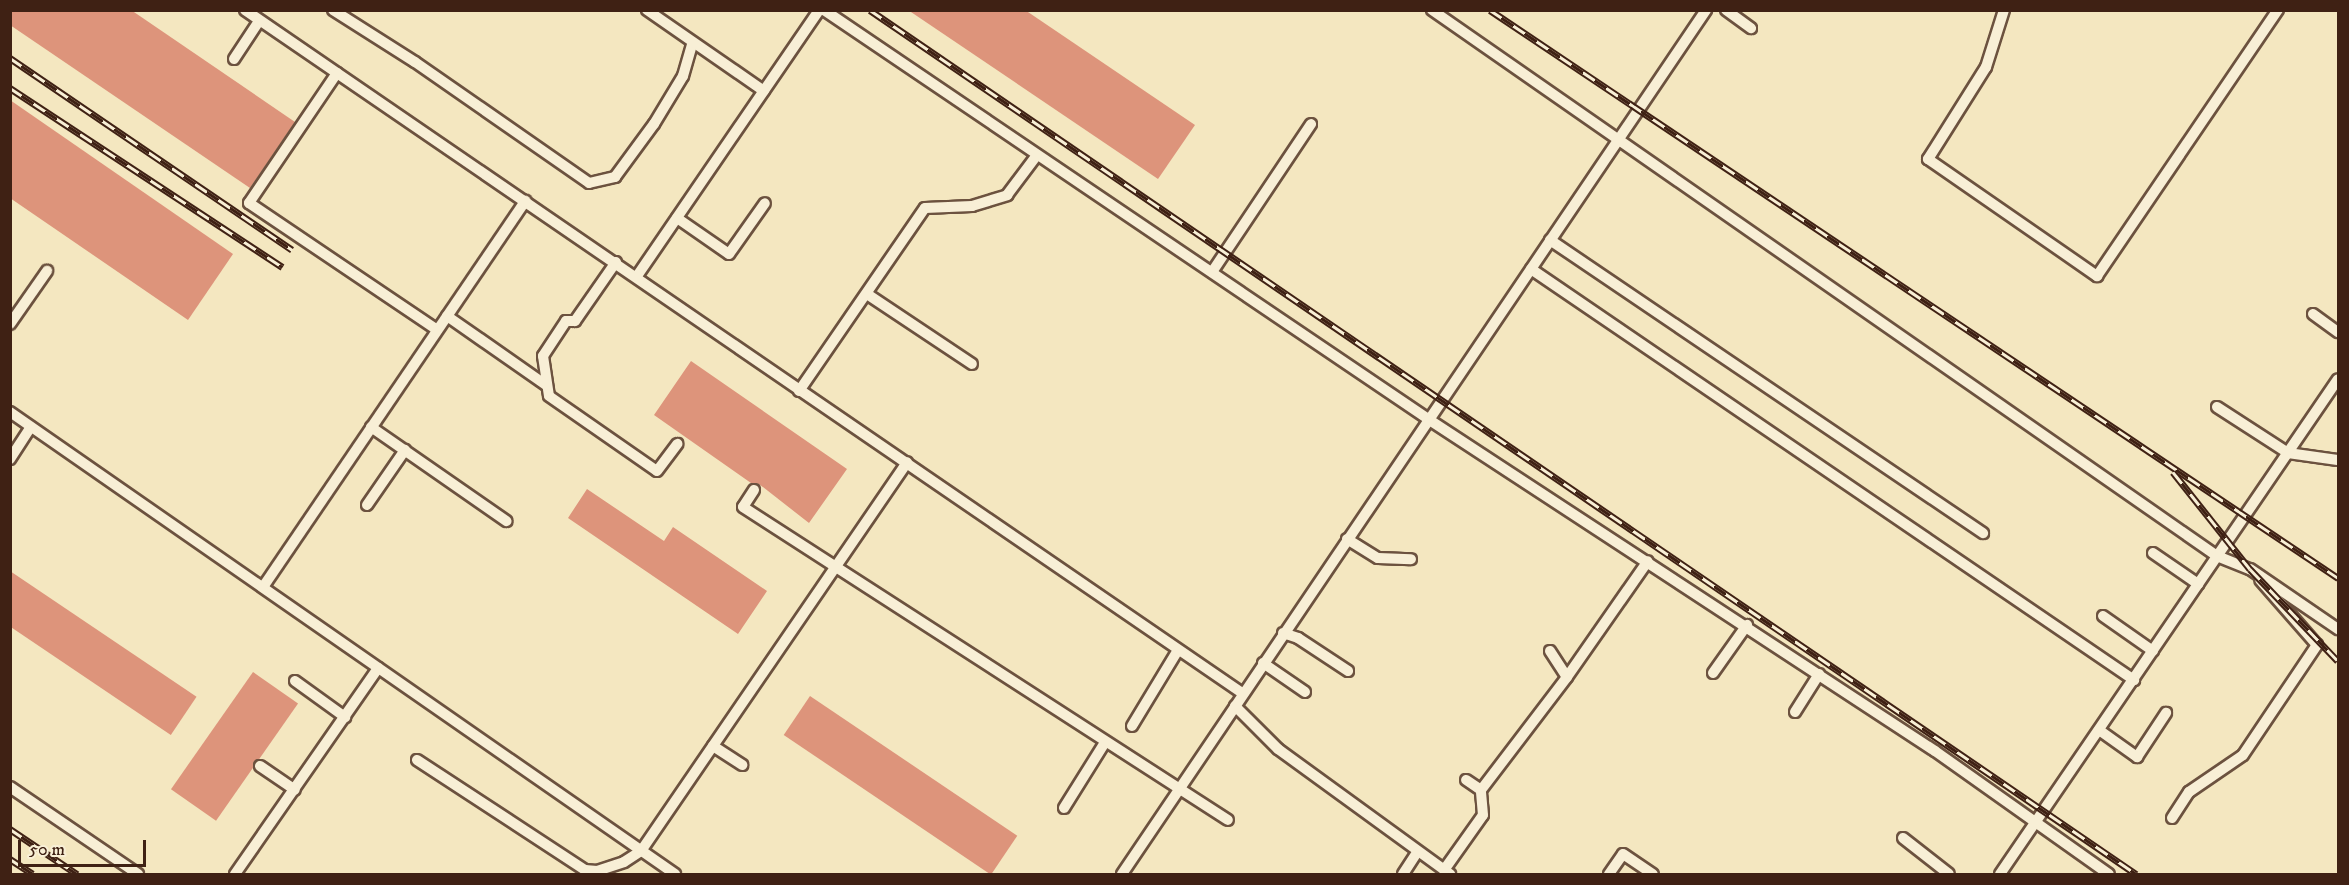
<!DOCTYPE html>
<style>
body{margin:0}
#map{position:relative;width:2349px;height:885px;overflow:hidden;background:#f4e7c0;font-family:"IM FELL DW Pica",serif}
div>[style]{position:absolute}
.building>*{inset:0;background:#dd947b;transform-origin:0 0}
.roads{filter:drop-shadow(2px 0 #6c523f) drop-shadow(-2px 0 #6c523f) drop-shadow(0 2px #6c523f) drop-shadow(0 -2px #6c523f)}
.service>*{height:10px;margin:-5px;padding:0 5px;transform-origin:5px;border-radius:5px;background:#f8efd6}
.rail>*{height:7px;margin-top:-3.5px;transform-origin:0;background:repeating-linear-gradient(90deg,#f8efd6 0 14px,#3f2114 0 28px);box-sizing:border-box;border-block:2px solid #3f2114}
span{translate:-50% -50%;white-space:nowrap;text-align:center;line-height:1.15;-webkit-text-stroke:6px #f8efd6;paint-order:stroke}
.frame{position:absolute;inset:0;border:12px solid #3f2114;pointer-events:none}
.scale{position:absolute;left:18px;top:840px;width:128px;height:27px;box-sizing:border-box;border:3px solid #3f2114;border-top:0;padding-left:8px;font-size:18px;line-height:21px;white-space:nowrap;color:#3f2114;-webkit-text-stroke:4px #f8efd6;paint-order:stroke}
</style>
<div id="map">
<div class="building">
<i style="clip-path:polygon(10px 10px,131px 10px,295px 122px,250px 188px,10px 25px)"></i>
<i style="clip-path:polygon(908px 10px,1025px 10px,1195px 125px,1158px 179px)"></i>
<i style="clip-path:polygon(10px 100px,233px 254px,188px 320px,10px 198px)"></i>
<i style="clip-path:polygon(691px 361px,847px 469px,809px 523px,759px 484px,751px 483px,654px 415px)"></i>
<i style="clip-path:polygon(587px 489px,664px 541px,673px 527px,767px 591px,738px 634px,568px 518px)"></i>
<i style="left:10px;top:571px;width:225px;height:46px;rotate:34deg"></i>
<i style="left:253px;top:672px;width:55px;height:143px;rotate:35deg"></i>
<i style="left:810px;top:696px;width:250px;height:47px;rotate:34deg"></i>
</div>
<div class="roads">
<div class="service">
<i style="left:245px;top:10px;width:1209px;rotate:34.41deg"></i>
<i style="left:333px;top:10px;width:97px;rotate:32.4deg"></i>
<i style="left:415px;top:62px;width:212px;rotate:34.8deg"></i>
<i style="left:589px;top:183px;width:27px;rotate:-13deg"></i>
<i style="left:615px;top:177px;width:66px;rotate:-53.7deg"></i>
<i style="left:654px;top:124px;width:56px;rotate:-58.9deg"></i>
<i style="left:683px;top:76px;width:35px;rotate:-74deg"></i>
<i style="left:647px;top:10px;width:142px;rotate:34.7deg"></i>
<i style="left:824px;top:10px;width:729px;rotate:34.1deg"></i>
<i style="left:1428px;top:419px;width:606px;rotate:33.22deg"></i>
<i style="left:1935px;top:751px;width:213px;rotate:35.3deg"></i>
<i style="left:1432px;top:10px;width:956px;rotate:34.82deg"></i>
<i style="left:2217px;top:556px;width:35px;rotate:22deg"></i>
<i style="left:2250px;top:569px;width:107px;rotate:34.3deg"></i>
<i style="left:1726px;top:10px;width:31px;rotate:36deg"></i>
<i style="left:2004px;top:10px;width:60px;rotate:107.5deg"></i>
<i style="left:1986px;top:67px;width:109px;rotate:122.2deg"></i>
<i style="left:1928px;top:159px;width:206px;rotate:34.7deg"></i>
<i style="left:2097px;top:276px;width:322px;rotate:-55.8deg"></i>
<i style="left:234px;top:59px;width:45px;rotate:-56.7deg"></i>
<i style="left:337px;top:73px;width:157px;rotate:124.1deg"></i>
<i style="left:249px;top:203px;width:227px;rotate:34deg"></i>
<i style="left:677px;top:218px;width:63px;rotate:34.7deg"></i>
<i style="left:729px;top:254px;width:62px;rotate:-54.8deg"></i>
<i style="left:1550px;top:240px;width:523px;rotate:34.09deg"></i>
<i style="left:616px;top:262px;width:72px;rotate:124.8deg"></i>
<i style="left:575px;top:321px;width:9px;rotate:180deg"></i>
<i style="left:566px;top:321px;width:42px;rotate:123.3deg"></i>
<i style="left:543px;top:356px;width:40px;rotate:81.5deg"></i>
<i style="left:549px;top:396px;width:131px;rotate:34.8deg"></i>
<i style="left:657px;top:471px;width:34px;rotate:-53deg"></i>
<i style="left:1531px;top:269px;width:730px;rotate:34.28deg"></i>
<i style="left:1212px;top:272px;width:178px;rotate:-56.2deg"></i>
<i style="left:637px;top:276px;width:322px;rotate:-55.6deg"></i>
<i style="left:867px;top:294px;width:126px;rotate:33.7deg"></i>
<i style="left:2313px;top:314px;width:31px;rotate:36deg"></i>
<i style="left:447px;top:316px;width:121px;rotate:34.9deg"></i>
<i style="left:10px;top:324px;width:65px;rotate:-55.1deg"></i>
<i style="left:799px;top:391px;width:222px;rotate:-55.5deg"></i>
<i style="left:925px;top:208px;width:47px;rotate:-2.4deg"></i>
<i style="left:972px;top:206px;width:37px;rotate:-17deg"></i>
<i style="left:1007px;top:195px;width:50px;rotate:-53.1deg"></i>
<i style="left:2217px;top:407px;width:85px;rotate:32.9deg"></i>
<i style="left:2288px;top:453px;width:50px;rotate:8deg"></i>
<i style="left:10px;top:412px;width:810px;rotate:34.79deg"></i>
<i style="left:371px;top:427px;width:165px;rotate:34.8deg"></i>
<i style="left:10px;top:459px;width:38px;rotate:-57deg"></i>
<i style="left:754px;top:490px;width:20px;rotate:123deg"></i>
<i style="left:743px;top:507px;width:577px;rotate:32.84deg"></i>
<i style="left:367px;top:505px;width:67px;rotate:-55.4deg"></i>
<i style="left:1347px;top:539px;width:36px;rotate:32deg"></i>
<i style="left:1378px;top:558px;width:33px;rotate:2deg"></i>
<i style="left:2153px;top:553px;width:55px;rotate:34.6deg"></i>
<i style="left:263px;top:587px;width:467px;rotate:-55.8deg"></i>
<i style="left:2103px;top:616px;width:61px;rotate:35deg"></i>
<i style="left:1283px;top:633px;width:16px;rotate:18deg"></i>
<i style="left:1298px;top:638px;width:60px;rotate:33.4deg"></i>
<i style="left:1550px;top:651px;width:31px;rotate:57deg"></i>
<i style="left:1263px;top:663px;width:51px;rotate:34.6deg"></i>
<i style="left:1713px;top:673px;width:59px;rotate:-54.7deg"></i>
<i style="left:295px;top:681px;width:62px;rotate:35.8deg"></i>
<i style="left:1235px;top:706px;width:61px;rotate:45deg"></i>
<i style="left:1278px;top:749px;width:213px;rotate:36deg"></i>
<i style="left:1795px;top:712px;width:45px;rotate:-57.7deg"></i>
<i style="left:1132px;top:726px;width:89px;rotate:-58.8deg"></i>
<i style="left:2099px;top:730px;width:47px;rotate:35.4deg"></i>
<i style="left:2137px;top:757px;width:53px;rotate:-56.6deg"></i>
<i style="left:713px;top:746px;width:35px;rotate:33deg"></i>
<i style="left:417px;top:760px;width:201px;rotate:33.2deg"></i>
<i style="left:585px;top:870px;width:12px;rotate:5deg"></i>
<i style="left:597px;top:871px;width:28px;rotate:-18deg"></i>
<i style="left:624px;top:862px;width:20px;rotate:-33deg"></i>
<i style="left:641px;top:851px;width:471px;rotate:-55.6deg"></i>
<i style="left:260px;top:766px;width:42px;rotate:34.4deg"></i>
<i style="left:10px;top:787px;width:155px;rotate:34.2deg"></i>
<i style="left:1481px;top:790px;width:142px;rotate:-52.7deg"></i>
<i style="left:1567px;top:677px;width:141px;rotate:-55.1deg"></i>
<i style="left:1064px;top:808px;width:75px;rotate:-58deg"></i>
<i style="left:2172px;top:818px;width:31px;rotate:-57deg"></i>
<i style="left:2189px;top:792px;width:65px;rotate:-34.4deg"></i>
<i style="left:2243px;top:755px;width:133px;rotate:-56.1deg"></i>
<i style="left:2317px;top:645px;width:86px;rotate:-131.2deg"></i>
<i style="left:1903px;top:838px;width:58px;rotate:38deg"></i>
<i style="left:1444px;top:870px;width:67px;rotate:-54.7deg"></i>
<i style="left:1483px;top:815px;width:25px;rotate:-95deg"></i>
<i style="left:1481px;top:790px;width:18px;rotate:-146deg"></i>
<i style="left:235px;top:874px;width:251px;rotate:-55.2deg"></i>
<i style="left:1122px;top:874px;width:1043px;rotate:-55.94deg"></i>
<i style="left:1403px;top:874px;width:27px;rotate:-57deg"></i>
<i style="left:1609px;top:874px;width:24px;rotate:-55deg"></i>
<i style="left:1623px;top:854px;width:36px;rotate:34deg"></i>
<i style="left:2000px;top:874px;width:599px;rotate:-55.67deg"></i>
</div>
</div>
<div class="rail">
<i style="left:870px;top:10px;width:1533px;rotate:34.31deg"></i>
<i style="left:1490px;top:10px;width:1021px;rotate:33.81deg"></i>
<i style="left:10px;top:58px;width:341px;rotate:34.2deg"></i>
<i style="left:10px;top:88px;width:326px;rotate:33.3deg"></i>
<i style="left:2173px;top:472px;width:124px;rotate:51.6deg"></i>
<i style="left:2250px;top:569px;width:127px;rotate:46.3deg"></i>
<i style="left:10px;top:829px;width:81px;rotate:33.9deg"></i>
<i style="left:10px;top:859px;width:27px;rotate:33deg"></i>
</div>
<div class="frame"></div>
<div class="scale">50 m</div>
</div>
